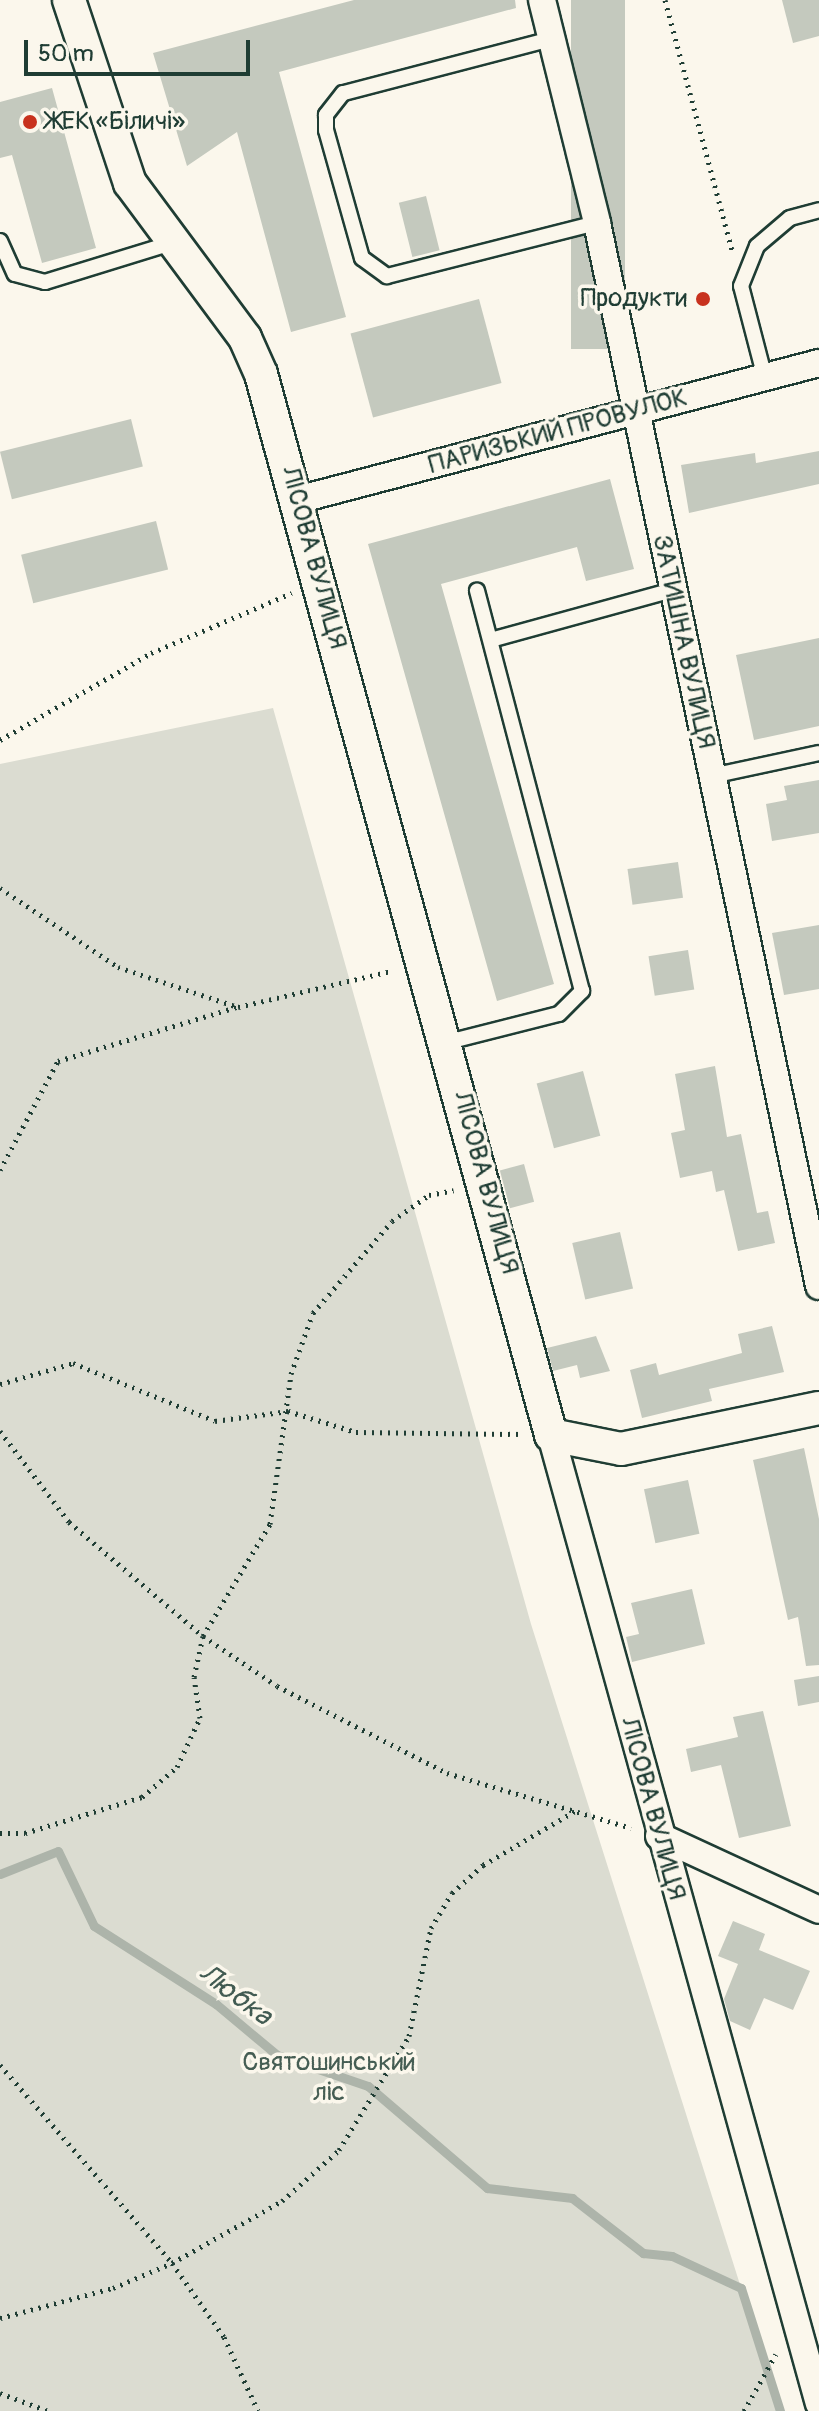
<!DOCTYPE html>
<meta charset="utf-8">
<style>
body{margin:0}
#map{position:relative;width:819px;height:2411px;overflow:hidden;background:#fbf7ec;font-family:Pangolin,sans-serif}
div>[style]{position:absolute}
.green>*{inset:0;background:#dbdcd1}
.stream>*{height:9px;margin:-4.5px;padding:0 4.5px;transform-origin:4.5px;border-radius:4.5px;background:#adb4aa}
.building>*{inset:0;background:#c4c9be;transform-origin:0 0}
.path>*{height:5px;margin-top:-2.5px;transform-origin:0;background:repeating-linear-gradient(90deg,#1f3d34 0 2px,transparent 0 8px)}
.roads{filter:drop-shadow(2px 0 #1f3d34) drop-shadow(-2px 0 #1f3d34) drop-shadow(0 2px #1f3d34) drop-shadow(0 -2px #1f3d34)}
.service>*{height:14px;margin:-7px;padding:0 7px;transform-origin:7px;border-radius:7px;background:#fbf7ec}
.minor>*{height:26px;margin:-13px;padding:0 13px;transform-origin:13px;border-radius:13px;background:#fbf7ec}
.tertiary>*{height:32px;margin:-16px;padding:0 16px;transform-origin:16px;border-radius:16px;background:#fbf7ec}
.dots>*{width:22px;height:22px;translate:-50% -50%;box-sizing:border-box;border:4px solid #fbf7ec;border-radius:50%}
span{translate:-50% -50%;white-space:nowrap;text-align:center;line-height:1.15;-webkit-text-stroke:7px #fbf7ec;paint-order:stroke}
.poi-label{font-size:26px;color:#1f3d34}
.left{translate:0 -50%;text-align:left}
.right{translate:-100% -50%;text-align:right}
.street-label{font-size:26px;color:#1f3d34}
.park-label{font-size:26px;color:#455d53}
.water-label{font-size:28px;color:#425b52;font-style:italic}
.scale{position:absolute;left:24px;top:40px;width:226px;height:36px;box-sizing:border-box;border:4px solid #1f3d34;border-top:0;padding-left:10px;font-size:24px;line-height:28px;white-space:nowrap;color:#1f3d34;-webkit-text-stroke:6px #fbf7ec;paint-order:stroke}
</style>
<div id="map">
<div class="green">
<i style="clip-path:polygon(273px 708px,531px 1624px,780px 2411px,0 2411px,0 764px)"></i>
</div>
<div class="stream">
<i style="left:0;top:1874px;width:62px;rotate:-21.6deg"></i>
<i style="left:58px;top:1851px;width:83px;rotate:64.4deg"></i>
<i style="left:94px;top:1926px;width:145px;rotate:32.6deg"></i>
<i style="left:216px;top:2004px;width:80px;rotate:39.9deg"></i>
<i style="left:277px;top:2055px;width:96px;rotate:18.8deg"></i>
<i style="left:368px;top:2086px;width:157px;rotate:40.6deg"></i>
<i style="left:487px;top:2188px;width:86px;rotate:6.7deg"></i>
<i style="left:572px;top:2198px;width:90px;rotate:37.8deg"></i>
<i style="left:643px;top:2253px;width:29px;rotate:6deg"></i>
<i style="left:672px;top:2256px;width:76px;rotate:24.9deg"></i>
<i style="left:741px;top:2288px;width:129px;rotate:72.4deg"></i>
</div>
<div class="building">
<i style="clip-path:polygon(354px 0,515px 0,516px 8px,279px 72px,346px 317px,291px 332px,237px 132px,187px 166px,153px 53px)"></i>
<i style="left:571px;top:0;width:54px;height:349px"></i>
<i style="clip-path:polygon(782px 0,819px 0,819px 36px,793px 43px)"></i>
<i style="clip-path:polygon(52px 88px,96px 248px,42px 263px,12px 155px,0 158px,0 102px)"></i>
<i style="left:426px;top:196px;width:56px;height:28px;rotate:76deg"></i>
<i style="left:479px;top:299px;width:87px;height:133px;rotate:75deg"></i>
<i style="left:131px;top:419px;width:49px;height:135px;rotate:76deg"></i>
<i style="clip-path:polygon(819px 451px,819px 484px,689px 513px,681px 465px,755px 453px,756px 463px)"></i>
<i style="clip-path:polygon(610px 479px,634px 569px,586px 581px,577px 547px,441px 584px,554px 984px,497px 1001px,368px 544px)"></i>
<i style="left:156px;top:521px;width:50px;height:139px;rotate:76deg"></i>
<i style="clip-path:polygon(819px 638px,819px 726px,754px 740px,736px 655px)"></i>
<i style="clip-path:polygon(819px 780px,819px 833px,772px 841px,766px 804px,787px 800px,784px 786px)"></i>
<i style="left:678px;top:862px;width:36px;height:51px;rotate:82deg"></i>
<i style="clip-path:polygon(819px 925px,819px 989px,784px 995px,772px 933px)"></i>
<i style="left:688px;top:950px;width:40px;height:40px;rotate:81deg"></i>
<i style="clip-path:polygon(715px 1066px,727px 1137px,741px 1134px,757px 1213px,768px 1211px,775px 1243px,738px 1251px,724px 1190px,716px 1192px,712px 1171px,680px 1178px,671px 1133px,685px 1130px,675px 1074px)"></i>
<i style="left:583px;top:1071px;width:67px;height:48px;rotate:75deg"></i>
<i style="left:524px;top:1164px;width:39px;height:25px;rotate:75deg"></i>
<i style="left:620px;top:1232px;width:58px;height:49px;rotate:77deg"></i>
<i style="clip-path:polygon(772px 1326px,784px 1372px,709px 1389px,712px 1401px,642px 1418px,630px 1370px,656px 1363px,659px 1375px,742px 1353px,738px 1334px)"></i>
<i style="clip-path:polygon(596px 1336px,610px 1371px,580px 1378px,577px 1365px,553px 1371px,547px 1348px)"></i>
<i style="clip-path:polygon(804px 1448px,819px 1519px,819px 1665px,806px 1666px,798px 1617px,788px 1620px,753px 1460px)"></i>
<i style="left:688px;top:1480px;width:55px;height:45px;rotate:78deg"></i>
<i style="clip-path:polygon(692px 1589px,705px 1644px,632px 1662px,626px 1637px,639px 1634px,631px 1603px)"></i>
<i style="clip-path:polygon(819px 1676px,819px 1702px,798px 1706px,794px 1680px)"></i>
<i style="clip-path:polygon(763px 1711px,791px 1826px,739px 1838px,721px 1765px,691px 1772px,686px 1749px,738px 1737px,733px 1717px)"></i>
<i style="clip-path:polygon(733px 1921px,765px 1934px,759px 1950px,810px 1971px,793px 2010px,764px 1998px,750px 2030px,730px 2021px,724px 1999px,738px 1964px,718px 1956px)"></i>
</div>
<div class="path">
<i style="left:665px;top:0;width:259px;rotate:75deg"></i>
<i style="left:0;top:740px;width:174px;rotate:-29.9deg"></i>
<i style="left:151px;top:653px;width:153px;rotate:-23.1deg"></i>
<i style="left:0;top:888px;width:142px;rotate:33.8deg"></i>
<i style="left:118px;top:967px;width:126px;rotate:18.4deg"></i>
<i style="left:238px;top:1007px;width:158px;rotate:-13.2deg"></i>
<i style="left:0;top:1170px;width:123px;rotate:-62deg"></i>
<i style="left:58px;top:1061px;width:187px;rotate:-16.8deg"></i>
<i style="left:0;top:1384px;width:76px;rotate:-16deg"></i>
<i style="left:73px;top:1363px;width:153px;rotate:22.2deg"></i>
<i style="left:215px;top:1421px;width:74px;rotate:-7.8deg"></i>
<i style="left:288px;top:1411px;width:71px;rotate:17.2deg"></i>
<i style="left:356px;top:1432px;width:165px;rotate:0.7deg"></i>
<i style="left:0;top:1431px;width:114px;rotate:52.8deg"></i>
<i style="left:69px;top:1522px;width:176px;rotate:40.4deg"></i>
<i style="left:203px;top:1636px;width:89px;rotate:34deg"></i>
<i style="left:277px;top:1686px;width:191px;rotate:27.1deg"></i>
<i style="left:447px;top:1773px;width:192px;rotate:16.6deg"></i>
<i style="left:0;top:1833px;width:25px"></i>
<i style="left:25px;top:1833px;width:122px;rotate:-17.1deg"></i>
<i style="left:142px;top:1797px;width:46px;rotate:-40.6deg"></i>
<i style="left:177px;top:1767px;width:54px;rotate:-64.9deg"></i>
<i style="left:200px;top:1718px;width:41px;rotate:-98.3deg"></i>
<i style="left:194px;top:1677px;width:42px;rotate:-77.6deg"></i>
<i style="left:203px;top:1636px;width:131px;rotate:-59.1deg"></i>
<i style="left:270px;top:1524px;width:151px;rotate:-82deg"></i>
<i style="left:291px;top:1374px;width:65px;rotate:-70.2deg"></i>
<i style="left:313px;top:1313px;width:121px;rotate:-49.3deg"></i>
<i style="left:392px;top:1221px;width:45px;rotate:-35.1deg"></i>
<i style="left:429px;top:1195px;width:25px;rotate:-11deg"></i>
<i style="left:0;top:2065px;width:262px;rotate:49deg"></i>
<i style="left:172px;top:2263px;width:90px;rotate:54.9deg"></i>
<i style="left:224px;top:2337px;width:81px;rotate:65.3deg"></i>
<i style="left:0;top:2318px;width:117px;rotate:-14.9deg"></i>
<i style="left:113px;top:2288px;width:64px;rotate:-23deg"></i>
<i style="left:172px;top:2263px;width:126px;rotate:-29.4deg"></i>
<i style="left:282px;top:2201px;width:76px;rotate:-41.8deg"></i>
<i style="left:339px;top:2150px;width:134px;rotate:-58.4deg"></i>
<i style="left:409px;top:2036px;width:110px;rotate:-78.5deg"></i>
<i style="left:431px;top:1928px;width:41px;rotate:-59deg"></i>
<i style="left:452px;top:1893px;width:42px;rotate:-42.1deg"></i>
<i style="left:483px;top:1865px;width:107px;rotate:-30.4deg"></i>
<i style="left:0;top:2393px;width:51px;rotate:20.6deg"></i>
<i style="left:744px;top:2411px;width:65px;rotate:-60.7deg"></i>
</div>
<div class="roads">
<div class="service">
<i style="left:551px;top:39px;width:215px;rotate:165.4deg"></i>
<i style="left:343px;top:93px;width:28px;rotate:128deg"></i>
<i style="left:326px;top:115px;width:15px;rotate:90deg"></i>
<i style="left:326px;top:130px;width:133px;rotate:74.3deg"></i>
<i style="left:362px;top:258px;width:31px;rotate:36deg"></i>
<i style="left:387px;top:276px;width:217px;rotate:-14.2deg"></i>
<i style="left:0;top:241px;width:36px;rotate:66deg"></i>
<i style="left:15px;top:274px;width:31px;rotate:15deg"></i>
<i style="left:45px;top:282px;width:133px;rotate:-17.1deg"></i>
<i style="left:765px;top:378px;width:95px;rotate:-104.6deg"></i>
<i style="left:741px;top:286px;width:43px;rotate:-68.2deg"></i>
<i style="left:757px;top:246px;width:43px;rotate:-40.3deg"></i>
<i style="left:790px;top:218px;width:30px;rotate:-15deg"></i>
<i style="left:491px;top:640px;width:188px;rotate:-15.4deg"></i>
<i style="left:712px;top:776px;width:109px;rotate:-12.1deg"></i>
<i style="left:448px;top:1042px;width:114px;rotate:-14.2deg"></i>
<i style="left:559px;top:1014px;width:33px;rotate:-45deg"></i>
<i style="left:582px;top:991px;width:414px;rotate:-104.7deg"></i>
</div>
<div class="minor">
<i style="left:542px;top:0;width:230px;rotate:76.1deg"></i>
<i style="left:597px;top:223px;width:1086px;rotate:78.2deg"></i>
<i style="left:297px;top:500px;width:540px;rotate:-14.71deg"></i>
<i style="left:551px;top:1435px;width:1005px;rotate:74.54deg"></i>
<i style="left:659px;top:1836px;width:176px;rotate:24.8deg"></i>
</div>
<div class="tertiary">
<i style="left:69px;top:0;width:193px;rotate:71.6deg"></i>
<i style="left:130px;top:183px;width:193px;rotate:53.4deg"></i>
<i style="left:245px;top:338px;width:39px;rotate:66deg"></i>
<i style="left:261px;top:374px;width:1100px;rotate:74.71deg"></i>
<i style="left:551px;top:1435px;width:71px;rotate:11.3deg"></i>
<i style="left:621px;top:1449px;width:202px;rotate:-11.7deg"></i>
</div>
</div>
<div class="dots">
<i style="left:30px;top:122px;background:#c8321e"></i>
<i style="left:703px;top:299px;background:#c8321e"></i>
</div>
<div class="poi-label">
<span class="left" style="left:46px;top:122px">ЖЕК «Біличі»</span>
<span class="right" style="left:687px;top:299px">Продукти</span>
</div>
<div class="street-label">
<span style="left:558px;top:432px;rotate:-15deg">ПАРИЗЬКИЙ ПРОВУЛОК</span>
<span style="left:313px;top:558px;rotate:75deg">ЛІСОВА ВУЛИЦЯ</span>
<span style="left:683px;top:642px;rotate:78deg">ЗАТИШНА ВУЛИЦЯ</span>
<span style="left:485px;top:1183px;rotate:75deg">ЛІСОВА ВУЛИЦЯ</span>
<span style="left:652px;top:1809px;rotate:75deg">ЛІСОВА ВУЛИЦЯ</span>
</div>
<div class="park-label">
<span style="left:329px;top:2078px">Святошинський<br>ліс</span>
</div>
<div class="water-label">
<span style="left:235px;top:1995px;rotate:37deg">Любка</span>
</div>
<div class="scale">50 m</div>
</div>
